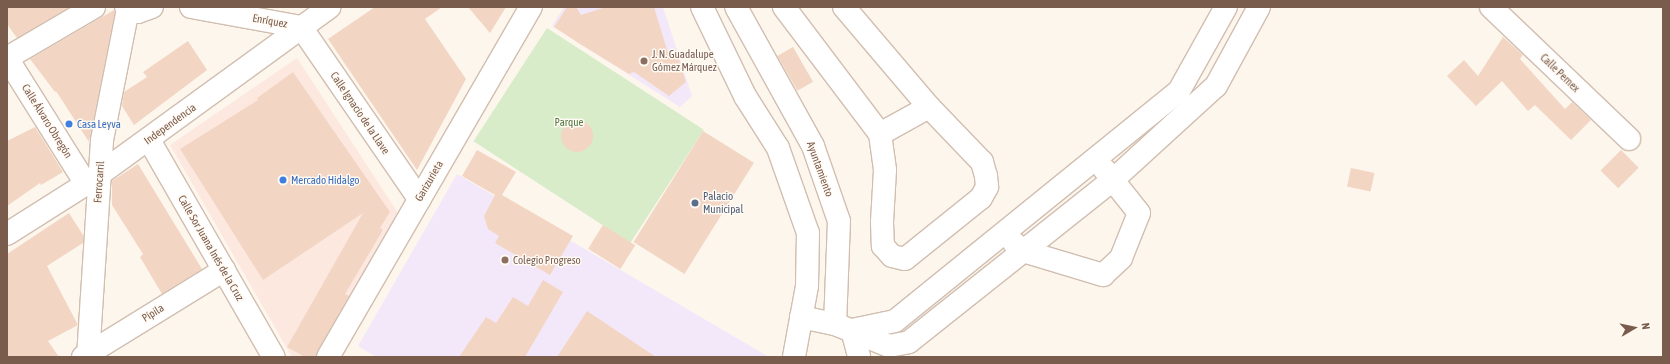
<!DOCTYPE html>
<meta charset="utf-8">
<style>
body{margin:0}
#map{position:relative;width:1670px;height:364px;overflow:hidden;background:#fdf6ec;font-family:"Asap Condensed",sans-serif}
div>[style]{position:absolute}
.commercial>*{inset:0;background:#fde8e0}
.education>*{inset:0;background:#f3e8fa}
.green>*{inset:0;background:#d8ecc9;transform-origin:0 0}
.building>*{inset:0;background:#f3d5c3;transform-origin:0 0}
.round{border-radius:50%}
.roads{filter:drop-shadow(1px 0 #d1beb0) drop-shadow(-1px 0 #d1beb0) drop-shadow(0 1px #d1beb0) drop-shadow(0 -1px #d1beb0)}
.minor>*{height:22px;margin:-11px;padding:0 11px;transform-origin:11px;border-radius:11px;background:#fff}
.dots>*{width:11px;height:11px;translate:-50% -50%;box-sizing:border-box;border:2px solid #fffaf3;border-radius:50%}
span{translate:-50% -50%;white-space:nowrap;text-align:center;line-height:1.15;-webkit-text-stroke:3px #fffaf3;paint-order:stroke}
.street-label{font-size:11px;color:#7a5c4d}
.education-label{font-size:11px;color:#785e54}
.left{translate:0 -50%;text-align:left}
.park-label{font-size:11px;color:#537a41}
.shop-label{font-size:11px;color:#366cbe}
.service-label{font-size:11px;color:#4e5e75}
.frame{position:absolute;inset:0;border:8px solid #7a5c4d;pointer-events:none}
.north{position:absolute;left:1614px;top:308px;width:40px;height:40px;-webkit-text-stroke:3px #fffaf3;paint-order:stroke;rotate:81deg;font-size:11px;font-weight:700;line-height:16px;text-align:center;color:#7a5c4d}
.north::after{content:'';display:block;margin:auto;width:14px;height:18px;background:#7a5c4d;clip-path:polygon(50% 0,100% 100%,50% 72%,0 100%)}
</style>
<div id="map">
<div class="commercial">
<i style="clip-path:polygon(297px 58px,400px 216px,316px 357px,292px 357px,170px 145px)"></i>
</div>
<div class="education">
<i style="clip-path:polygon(564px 7px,663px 7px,692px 96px,680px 107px,552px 26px)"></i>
<i style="clip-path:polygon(457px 174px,769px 357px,376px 357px,358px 346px)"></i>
</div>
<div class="green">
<i style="left:547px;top:28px;width:187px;height:135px;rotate:33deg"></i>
</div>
<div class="building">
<i style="clip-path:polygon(7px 7px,68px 7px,68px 8px,17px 38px,7px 24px)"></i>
<i style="clip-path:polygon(375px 7px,442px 7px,425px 19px,466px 79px,417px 170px,328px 39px)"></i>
<i style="clip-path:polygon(468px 7px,506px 7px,490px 33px)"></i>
<i style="clip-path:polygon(567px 7px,576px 7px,581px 15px,606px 7px,654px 7px,668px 53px,676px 50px,686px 82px,669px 96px,634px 72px,629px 74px,580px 44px,554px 27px)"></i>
<i style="clip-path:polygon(114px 10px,115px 12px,89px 142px,56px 91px,55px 92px,30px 59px)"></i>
<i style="clip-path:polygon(1503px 37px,1523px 55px,1520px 59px,1565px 109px,1572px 102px,1591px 120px,1571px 140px,1535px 105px,1528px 111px,1502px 81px,1476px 106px,1447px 76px,1464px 60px,1478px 76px)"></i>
<i style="clip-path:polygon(188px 41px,207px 70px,134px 125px,122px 106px,124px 92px,147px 77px,143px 72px)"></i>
<i style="left:793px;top:47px;width:40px;height:18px;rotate:60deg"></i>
<i style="clip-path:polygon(293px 72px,390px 212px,380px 228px,383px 230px,345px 294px,349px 296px,315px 357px,305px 357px,287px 347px,363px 213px,263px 280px,180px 149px,258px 100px,257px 98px)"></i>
<i class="round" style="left:561px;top:120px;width:32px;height:32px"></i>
<i style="clip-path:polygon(35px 127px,63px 172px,41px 185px,40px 183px,7px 206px,7px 141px)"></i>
<i style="left:703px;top:131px;width:60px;height:131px;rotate:32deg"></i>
<i style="clip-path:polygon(477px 150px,516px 172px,502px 195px,573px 236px,550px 275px,495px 243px,499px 236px,488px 229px,484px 216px,495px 195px,462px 176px)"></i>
<i style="left:1621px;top:150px;width:25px;height:29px;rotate:45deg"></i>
<i style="clip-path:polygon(138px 164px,202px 269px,162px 294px,140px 257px,143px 254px,112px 205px,112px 181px)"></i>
<i style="left:1351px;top:168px;width:24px;height:19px;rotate:12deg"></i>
<i style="clip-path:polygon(69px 213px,83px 235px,83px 243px,47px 266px,78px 325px,48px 341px,59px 357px,7px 357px,7px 254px)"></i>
<i style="left:603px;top:225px;width:38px;height:28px;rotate:32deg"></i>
<i style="clip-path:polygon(543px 280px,563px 292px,525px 357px,459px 357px,486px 317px,496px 323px,513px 297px,528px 306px)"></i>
<i style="clip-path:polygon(587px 311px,656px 357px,557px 357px)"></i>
</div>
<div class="roads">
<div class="minor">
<i style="left:126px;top:7px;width:13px;rotate:23deg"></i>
<i style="left:138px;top:12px;width:15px;rotate:-20deg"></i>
<i style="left:191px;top:7px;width:112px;rotate:10.3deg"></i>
<i style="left:301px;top:27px;width:209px;rotate:55.5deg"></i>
<i style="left:702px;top:7px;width:99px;rotate:64.2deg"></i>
<i style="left:745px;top:96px;width:62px;rotate:57.6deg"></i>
<i style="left:778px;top:148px;width:90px;rotate:70.6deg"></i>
<i style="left:808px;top:233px;width:53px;rotate:91.1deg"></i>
<i style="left:807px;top:286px;width:72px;rotate:100.4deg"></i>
<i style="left:736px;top:7px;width:159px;rotate:61deg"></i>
<i style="left:813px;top:146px;width:79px;rotate:70.9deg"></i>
<i style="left:839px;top:221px;width:103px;rotate:92.2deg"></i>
<i style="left:784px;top:7px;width:159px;rotate:52.9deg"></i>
<i style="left:880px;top:134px;width:36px;rotate:82deg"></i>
<i style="left:885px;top:170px;width:52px;rotate:93.3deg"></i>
<i style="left:882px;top:222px;width:24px;rotate:88deg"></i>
<i style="left:883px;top:246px;width:13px;rotate:48deg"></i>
<i style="left:892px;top:256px;width:13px;rotate:13deg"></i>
<i style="left:905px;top:259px;width:97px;rotate:-38.8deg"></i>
<i style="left:981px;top:198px;width:13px;rotate:-61deg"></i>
<i style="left:987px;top:187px;width:11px;rotate:-95deg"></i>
<i style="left:986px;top:176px;width:15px;rotate:-106deg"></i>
<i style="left:982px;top:162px;width:76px;rotate:-133.9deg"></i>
<i style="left:929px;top:107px;width:131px;rotate:-130.4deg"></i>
<i style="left:1491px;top:7px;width:191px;rotate:43.7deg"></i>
<i style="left:7px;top:58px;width:149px;rotate:57.9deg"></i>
<i style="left:7px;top:58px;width:101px;rotate:-30.4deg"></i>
<i style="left:880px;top:134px;width:56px;rotate:-28.9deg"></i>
<i style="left:149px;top:140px;width:250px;rotate:60.1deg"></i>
<i style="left:7px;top:234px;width:93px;rotate:-32.3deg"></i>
<i style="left:86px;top:184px;width:301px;rotate:-36deg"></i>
<i style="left:1014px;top:243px;width:12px;rotate:42deg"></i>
<i style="left:1023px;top:251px;width:84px;rotate:16.7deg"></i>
<i style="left:1103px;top:275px;width:25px;rotate:-43deg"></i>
<i style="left:1121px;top:258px;width:48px;rotate:-68.2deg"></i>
<i style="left:1139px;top:213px;width:56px;rotate:-128.5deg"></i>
<i style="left:801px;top:317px;width:35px;rotate:12deg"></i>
<i style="left:835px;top:324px;width:58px;rotate:22.2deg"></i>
<i style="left:889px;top:346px;width:20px;rotate:-11deg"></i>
<i style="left:909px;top:342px;width:262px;rotate:-38.5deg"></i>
<i style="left:1114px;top:179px;width:138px;rotate:-42.4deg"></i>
<i style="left:1216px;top:86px;width:90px;rotate:-61.4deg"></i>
<i style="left:852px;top:330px;width:44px;rotate:-11.8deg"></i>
<i style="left:895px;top:321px;width:365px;rotate:-39deg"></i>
<i style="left:1179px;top:91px;width:96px;rotate:-60.8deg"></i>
<i style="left:852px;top:330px;width:28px;rotate:75deg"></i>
<i style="left:83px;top:357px;width:166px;rotate:-31.7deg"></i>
<i style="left:88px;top:357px;width:217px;rotate:-86.3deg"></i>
<i style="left:102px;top:140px;width:134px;rotate:-78.8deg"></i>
<i style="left:328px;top:357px;width:405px;rotate:-59.9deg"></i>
</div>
</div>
<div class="dots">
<i style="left:644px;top:61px;background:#8d6e63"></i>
<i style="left:69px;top:124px;background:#3f7fe0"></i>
<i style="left:283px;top:180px;background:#3f7fe0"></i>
<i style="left:695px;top:203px;background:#5c6f8a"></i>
<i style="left:505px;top:260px;background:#8d6e63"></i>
</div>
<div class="street-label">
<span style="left:270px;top:21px;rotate:10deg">Enríquez</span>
<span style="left:1560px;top:73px;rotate:44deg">Calle Pemex</span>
<span style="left:360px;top:113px;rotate:56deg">Calle Ignacio de la Llave</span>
<span style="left:47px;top:121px;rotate:58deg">Calle Álvaro Obregón</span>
<span style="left:170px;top:124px;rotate:-36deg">Independencia</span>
<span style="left:820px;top:169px;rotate:70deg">Ayuntamiento</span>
<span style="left:429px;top:181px;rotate:-60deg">Garizurieta</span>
<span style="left:99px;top:182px;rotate:-86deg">Ferrocarril</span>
<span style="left:211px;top:248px;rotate:60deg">Calle Sor Juana Inés de la Cruz</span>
<span style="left:153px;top:313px;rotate:-32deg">Pípila</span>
</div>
<div class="education-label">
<span class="left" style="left:652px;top:61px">J. N. Guadalupe<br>Gómez Márquez</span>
<span class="left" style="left:513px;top:260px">Colegio Progreso</span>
</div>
<div class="park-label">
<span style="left:569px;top:122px">Parque</span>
</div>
<div class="shop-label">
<span class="left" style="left:77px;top:124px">Casa Leyva</span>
<span class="left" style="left:291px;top:180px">Mercado Hidalgo</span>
</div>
<div class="service-label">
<span class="left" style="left:703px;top:203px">Palacio<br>Municipal</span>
</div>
<div class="frame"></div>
<div class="north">N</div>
</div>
